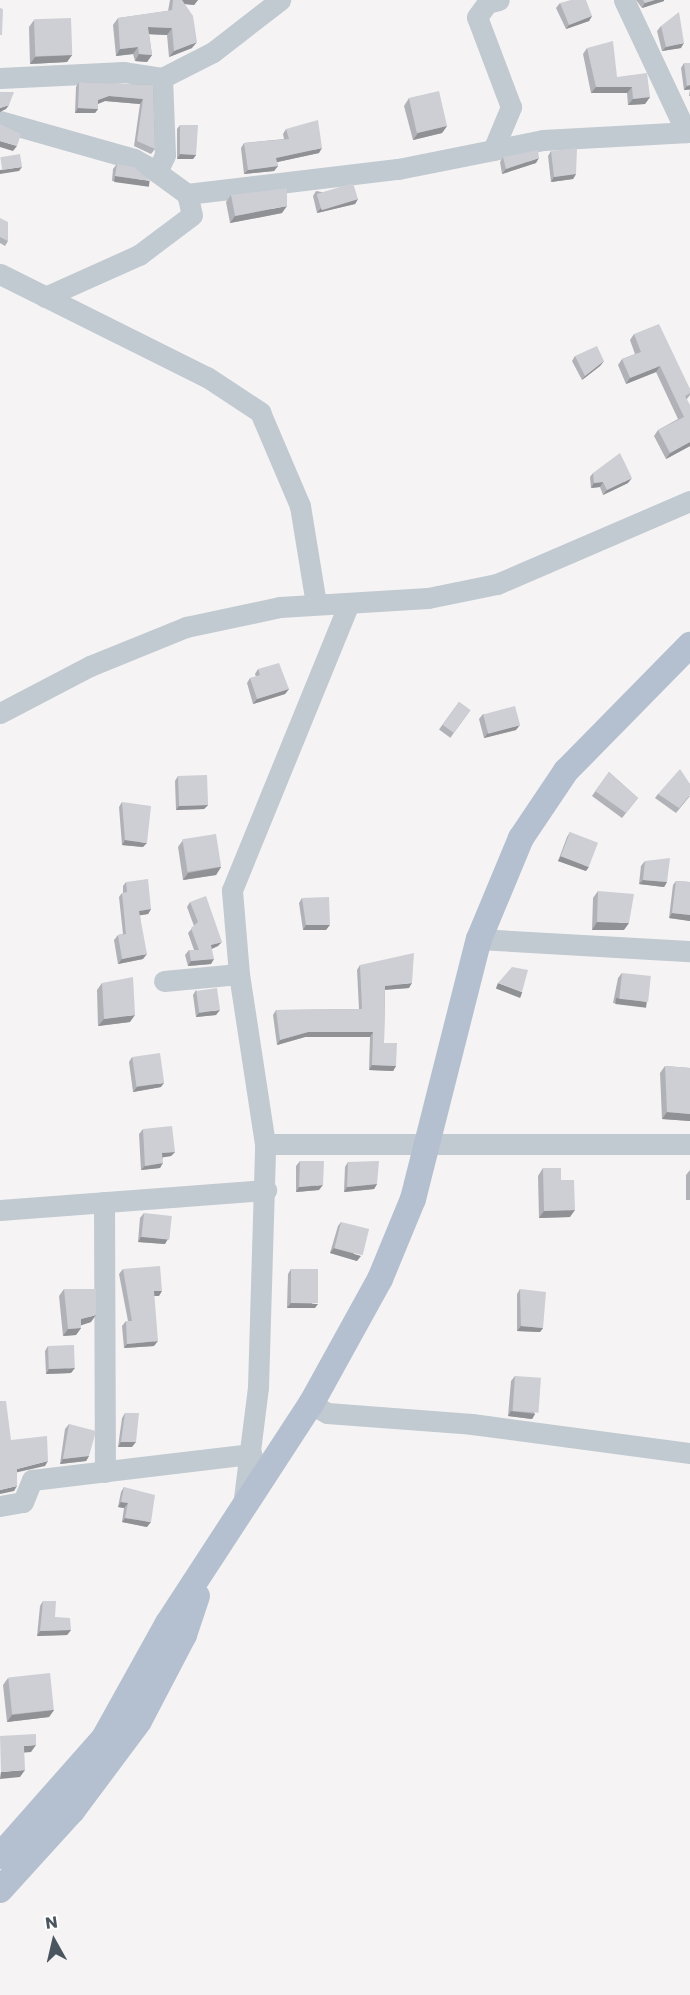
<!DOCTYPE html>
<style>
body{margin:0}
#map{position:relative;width:690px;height:1995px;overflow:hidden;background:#f5f3f3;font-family:Poppins,sans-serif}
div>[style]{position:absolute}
.minor>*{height:21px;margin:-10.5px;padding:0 10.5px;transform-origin:10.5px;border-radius:10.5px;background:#c1c9d1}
.major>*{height:26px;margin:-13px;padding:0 13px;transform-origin:13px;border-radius:13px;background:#b4c0d0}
.wall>*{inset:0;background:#b0b2b7;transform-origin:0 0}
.shaded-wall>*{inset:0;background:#909195;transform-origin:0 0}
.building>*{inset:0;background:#cdcfd5;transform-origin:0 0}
span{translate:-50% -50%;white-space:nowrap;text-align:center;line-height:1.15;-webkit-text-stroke:5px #fff;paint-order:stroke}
.north{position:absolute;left:24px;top:1911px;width:60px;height:60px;-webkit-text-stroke:4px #fff;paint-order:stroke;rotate:352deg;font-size:16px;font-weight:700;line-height:24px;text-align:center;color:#4b5560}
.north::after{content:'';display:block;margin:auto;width:21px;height:27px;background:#4b5560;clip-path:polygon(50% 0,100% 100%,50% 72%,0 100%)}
</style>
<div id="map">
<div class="minor">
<i style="left:624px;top:0;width:146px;rotate:64.8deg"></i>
<i style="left:0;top:78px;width:124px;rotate:-2.8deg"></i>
<i style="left:124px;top:72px;width:38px;rotate:9deg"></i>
<i style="left:162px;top:78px;width:57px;rotate:-27deg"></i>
<i style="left:213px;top:52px;width:85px;rotate:-37.8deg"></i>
<i style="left:0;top:121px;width:139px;rotate:15.8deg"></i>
<i style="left:134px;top:159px;width:26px;rotate:29deg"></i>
<i style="left:493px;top:150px;width:47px;rotate:-67.3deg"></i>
<i style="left:511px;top:107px;width:96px;rotate:-110.7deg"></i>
<i style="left:477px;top:17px;width:17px;rotate:-54deg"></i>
<i style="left:487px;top:3px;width:12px;rotate:-14deg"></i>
<i style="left:187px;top:194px;width:212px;rotate:-6.8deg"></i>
<i style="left:398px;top:169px;width:148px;rotate:-11.3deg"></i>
<i style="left:543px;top:140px;width:147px;rotate:-3.1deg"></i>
<i style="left:0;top:274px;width:231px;rotate:26.5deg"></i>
<i style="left:207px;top:377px;width:64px;rotate:33.4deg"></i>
<i style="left:260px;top:412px;width:102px;rotate:66.9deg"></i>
<i style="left:300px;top:506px;width:99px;rotate:80.7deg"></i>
<i style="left:45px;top:297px;width:103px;rotate:-24.1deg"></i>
<i style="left:139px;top:255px;width:66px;rotate:-37deg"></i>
<i style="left:192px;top:215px;width:22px;rotate:-103deg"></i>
<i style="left:187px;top:194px;width:37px;rotate:-144deg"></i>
<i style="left:157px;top:172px;width:19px;rotate:-65deg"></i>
<i style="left:165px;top:155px;width:77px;rotate:-92.2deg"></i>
<i style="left:0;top:713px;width:102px;rotate:-27.6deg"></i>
<i style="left:90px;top:666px;width:104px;rotate:-22.1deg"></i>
<i style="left:186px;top:627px;width:96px;rotate:-12deg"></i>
<i style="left:280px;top:607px;width:148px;rotate:-3.5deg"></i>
<i style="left:428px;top:598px;width:70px;rotate:-11.5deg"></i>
<i style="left:497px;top:584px;width:210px;rotate:-23.3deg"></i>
<i style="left:479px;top:939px;width:211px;rotate:3.3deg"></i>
<i style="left:164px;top:981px;width:75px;rotate:-5.3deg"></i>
<i style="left:265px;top:1144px;width:425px"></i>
<i style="left:104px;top:1202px;width:270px;rotate:89.8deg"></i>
<i style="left:0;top:1210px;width:267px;rotate:-4.3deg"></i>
<i style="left:311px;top:1404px;width:18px;rotate:29deg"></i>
<i style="left:327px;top:1413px;width:145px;rotate:4.3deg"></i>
<i style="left:472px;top:1424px;width:220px;rotate:7.6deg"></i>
<i style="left:0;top:1506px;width:23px;rotate:-10deg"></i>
<i style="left:23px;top:1502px;width:24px;rotate:-68deg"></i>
<i style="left:32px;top:1480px;width:221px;rotate:-6.8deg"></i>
<i style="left:243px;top:1506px;width:120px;rotate:-82.8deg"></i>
<i style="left:258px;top:1387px;width:243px;rotate:-88.3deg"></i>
<i style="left:265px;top:1144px;width:172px;rotate:-98.7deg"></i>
<i style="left:239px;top:974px;width:84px;rotate:-94.8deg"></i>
<i style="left:232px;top:890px;width:309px;rotate:-67.8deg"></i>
</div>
<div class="major">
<i style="left:0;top:1856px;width:157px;rotate:-48.6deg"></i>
<i style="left:104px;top:1738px;width:132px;rotate:-60.9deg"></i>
<i style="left:168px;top:1623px;width:262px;rotate:-56.9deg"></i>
<i style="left:311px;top:1404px;width:143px;rotate:-61.1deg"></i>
<i style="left:380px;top:1279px;width:87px;rotate:-67.6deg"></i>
<i style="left:413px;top:1199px;width:268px;rotate:-75.8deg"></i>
<i style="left:479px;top:939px;width:109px;rotate:-67.4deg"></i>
<i style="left:521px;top:838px;width:81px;rotate:-56.1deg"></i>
<i style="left:566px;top:771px;width:177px;rotate:-45.5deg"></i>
<i style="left:0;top:1890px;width:107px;rotate:-47.7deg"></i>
<i style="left:72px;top:1811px;width:112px;rotate:-53.3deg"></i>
<i style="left:139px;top:1721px;width:97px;rotate:-62.4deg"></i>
<i style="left:184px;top:1635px;width:41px;rotate:-71.6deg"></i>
</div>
<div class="wall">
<i style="clip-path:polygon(170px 0,198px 0,194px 5px,185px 4px,192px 48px,169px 57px,167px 35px,149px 34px,152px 55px,147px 62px,135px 61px,133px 54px,116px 56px,113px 25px,118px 18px,168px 11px)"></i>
<i style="clip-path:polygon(636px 0,664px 0,664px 1px,642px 8px)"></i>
<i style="clip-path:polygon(560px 3px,592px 16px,589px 21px,566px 29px,556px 8px)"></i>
<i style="clip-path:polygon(34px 20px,72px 55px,67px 62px,30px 64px,29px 27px)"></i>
<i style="clip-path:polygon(661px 26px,681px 48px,662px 51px,657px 31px)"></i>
<i style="clip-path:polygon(587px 48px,617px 77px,650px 97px,645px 104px,628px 105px,627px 93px,591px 93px,583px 54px)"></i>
<i style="clip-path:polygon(684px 63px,690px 63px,690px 96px,689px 96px,690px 90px,684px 90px,681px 68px)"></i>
<i style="clip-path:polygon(79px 82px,153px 85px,155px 149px,151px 154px,134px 146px,140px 104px,105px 101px,98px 104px,98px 109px,95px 113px,75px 113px,76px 87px)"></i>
<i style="clip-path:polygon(409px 98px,447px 126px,442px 133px,413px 140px,404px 106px)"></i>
<i style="clip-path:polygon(180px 125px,196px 155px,193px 159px,177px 159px,177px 129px)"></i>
<i style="clip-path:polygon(286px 129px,319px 153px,277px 162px,278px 166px,274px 171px,244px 174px,241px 148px,244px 143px,284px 139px,283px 134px)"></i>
<i style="clip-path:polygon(551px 151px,576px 174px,573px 179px,551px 182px,548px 156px)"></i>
<i style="clip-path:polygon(503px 157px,536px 163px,502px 174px,500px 162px)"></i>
<i style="clip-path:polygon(117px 164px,147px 186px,112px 181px,113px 169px)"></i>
<i style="clip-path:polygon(316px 191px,358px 199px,355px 204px,317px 213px,313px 196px)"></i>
<i style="clip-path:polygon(231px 195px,282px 213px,230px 223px,226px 202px)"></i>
<i style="clip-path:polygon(0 218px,8px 241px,5px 246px,0 243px)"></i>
<i style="clip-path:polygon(634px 334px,690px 389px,690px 395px,687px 399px,690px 446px,666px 459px,654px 436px,658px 430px,678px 419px,656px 372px,626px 384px,618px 365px,622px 359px,635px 354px,630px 340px)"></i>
<i style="clip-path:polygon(575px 356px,604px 361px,600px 366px,582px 380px,572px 361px)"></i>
<i style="clip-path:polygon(593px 473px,628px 483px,603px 495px,600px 487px,591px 488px,590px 477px)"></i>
<i style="clip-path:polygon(258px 669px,289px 689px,285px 694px,253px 704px,247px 683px,250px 678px,256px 677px,255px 674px)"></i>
<i style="left:459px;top:702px;width:14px;height:34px;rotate:36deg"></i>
<i style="clip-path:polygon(483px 714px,516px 730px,484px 738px,479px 719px)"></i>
<i style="clip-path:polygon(609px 772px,638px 798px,622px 818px,592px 796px)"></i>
<i style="clip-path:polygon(178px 776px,208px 805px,204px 809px,176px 810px,175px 781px)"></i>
<i style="clip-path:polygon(658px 794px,690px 796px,676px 813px,655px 798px)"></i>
<i style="clip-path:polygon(122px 802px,143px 847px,122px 845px,119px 807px)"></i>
<i style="clip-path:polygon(570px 832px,586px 871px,558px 861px,567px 837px)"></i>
<i style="clip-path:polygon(183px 840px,221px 867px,216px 875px,183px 880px,178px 847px)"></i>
<i style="clip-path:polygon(645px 861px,667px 882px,664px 887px,639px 884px,641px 866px)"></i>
<i style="clip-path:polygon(676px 881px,690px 882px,690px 921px,669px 918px,673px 885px)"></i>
<i style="clip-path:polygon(126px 882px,151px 909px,148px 914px,140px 915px,143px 959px,118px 964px,114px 940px,118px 935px,123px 934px,119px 897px,122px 893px,123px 893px,123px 886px)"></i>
<i style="clip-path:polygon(598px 891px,624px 930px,592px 930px,593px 898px)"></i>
<i style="clip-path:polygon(302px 898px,326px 930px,303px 930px,299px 903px)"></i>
<i style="clip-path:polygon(190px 902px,218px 946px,212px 949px,211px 964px,188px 966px,185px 955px,189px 950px,194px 950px,188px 933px,194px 926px,187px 907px)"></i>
<i style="clip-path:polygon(360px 965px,409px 988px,385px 990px,384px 1043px,396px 1066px,393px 1071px,369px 1070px,370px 1037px,305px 1037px,277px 1045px,273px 1015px,276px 1010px,359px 1009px,357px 970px)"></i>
<i style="clip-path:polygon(622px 973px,644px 1007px,613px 1003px,618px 978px)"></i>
<i style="clip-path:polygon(102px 983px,130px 1022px,98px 1026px,97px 990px)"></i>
<i style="clip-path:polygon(196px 990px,216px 1015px,196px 1017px,193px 995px)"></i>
<i style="clip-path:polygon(132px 1057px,161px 1087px,133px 1092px,129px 1062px)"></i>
<i style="clip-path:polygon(665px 1066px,690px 1068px,690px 1121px,662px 1119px,660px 1073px)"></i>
<i style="clip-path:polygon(143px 1129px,175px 1152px,171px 1156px,163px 1157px,160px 1168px,141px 1170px,139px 1134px)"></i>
<i style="clip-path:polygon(300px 1161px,319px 1190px,296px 1192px,296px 1166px)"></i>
<i style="clip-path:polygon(348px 1162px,377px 1184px,374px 1189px,344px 1192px,345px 1167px)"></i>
<i style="clip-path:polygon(543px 1168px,561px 1180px,570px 1217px,539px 1218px,538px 1176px)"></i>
<i style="clip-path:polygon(690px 1170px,690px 1200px,686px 1200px,686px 1175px)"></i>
<i style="clip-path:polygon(144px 1213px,165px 1244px,138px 1242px,140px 1218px)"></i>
<i style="clip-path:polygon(341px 1222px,357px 1261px,330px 1253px,338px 1226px)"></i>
<i style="clip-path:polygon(123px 1269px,159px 1296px,154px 1296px,154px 1346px,124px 1348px,122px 1326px,126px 1321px,128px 1321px,119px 1274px)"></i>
<i style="clip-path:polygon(291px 1269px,315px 1308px,287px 1308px,288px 1274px)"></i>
<i style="clip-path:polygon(64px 1289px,91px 1322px,81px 1325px,81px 1328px,76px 1335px,63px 1336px,59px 1296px)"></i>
<i style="clip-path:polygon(520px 1289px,543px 1328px,540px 1332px,517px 1331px,517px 1294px)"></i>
<i style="clip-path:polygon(48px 1346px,71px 1373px,46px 1374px,45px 1351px)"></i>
<i style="clip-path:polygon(515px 1376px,535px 1414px,532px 1419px,508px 1416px,511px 1381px)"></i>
<i style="clip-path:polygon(125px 1413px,132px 1447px,118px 1447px,122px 1418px)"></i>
<i style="clip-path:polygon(69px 1424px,89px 1456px,86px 1461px,60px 1464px,65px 1429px)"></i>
<i style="clip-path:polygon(124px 1487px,147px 1527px,122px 1522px,124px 1508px,118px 1507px,121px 1492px)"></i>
<i style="clip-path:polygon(43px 1601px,55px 1617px,71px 1630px,67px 1635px,37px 1636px,40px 1606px)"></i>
<i style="clip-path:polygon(8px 1678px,54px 1710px,49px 1717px,7px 1722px,3px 1685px)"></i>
</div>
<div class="shaded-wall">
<i style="clip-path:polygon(177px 0,198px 0,194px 5px,175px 3px)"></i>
<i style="clip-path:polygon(655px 0,664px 0,664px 1px,642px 8px,645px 3px)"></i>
<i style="clip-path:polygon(592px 16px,589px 21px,566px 29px,569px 25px)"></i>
<i style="clip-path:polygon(148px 27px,172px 28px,167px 35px,144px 34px)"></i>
<i style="clip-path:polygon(197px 42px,192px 48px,169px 57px,174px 51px)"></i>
<i style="clip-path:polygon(684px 43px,681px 48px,662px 51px,666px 47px)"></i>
<i style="clip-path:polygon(138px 47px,133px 54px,116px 56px,120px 49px)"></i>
<i style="clip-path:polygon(139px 54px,152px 55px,147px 62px,135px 61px)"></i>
<i style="clip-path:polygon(72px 55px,67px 62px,30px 64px,35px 57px)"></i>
<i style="clip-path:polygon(690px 85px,690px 89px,684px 90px,687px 86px)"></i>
<i style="clip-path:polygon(596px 87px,632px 87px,627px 93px,591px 93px)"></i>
<i style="clip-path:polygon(109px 96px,143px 99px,140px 104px,105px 101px,95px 105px,98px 100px)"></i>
<i style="clip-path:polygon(650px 97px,645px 104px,628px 105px,633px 99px)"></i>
<i style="clip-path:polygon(9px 105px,6px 109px,0 112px,0 108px)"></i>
<i style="clip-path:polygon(78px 108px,98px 109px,95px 113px,75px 113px)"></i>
<i style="clip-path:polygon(447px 126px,442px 133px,413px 140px,418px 133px)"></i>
<i style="clip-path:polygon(0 141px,17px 146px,13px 151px,0 147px)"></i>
<i style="clip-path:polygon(322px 148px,319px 153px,273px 163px,276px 158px)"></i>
<i style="clip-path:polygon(180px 154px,196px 155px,193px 159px,177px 159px)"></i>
<i style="clip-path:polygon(539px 158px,536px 163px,502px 174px,506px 169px)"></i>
<i style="clip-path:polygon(278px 166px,274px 171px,244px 174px,248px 170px)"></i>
<i style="clip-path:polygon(22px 167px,19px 171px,0 174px,0 170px)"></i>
<i style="clip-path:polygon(576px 174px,573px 179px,551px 182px,554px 177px)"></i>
<i style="left:115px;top:176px;width:35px;height:6px;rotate:8deg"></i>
<i style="clip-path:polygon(358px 199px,355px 204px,317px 213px,321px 208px)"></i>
<i style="clip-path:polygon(287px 206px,282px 213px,230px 223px,235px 216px)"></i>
<i style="clip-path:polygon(604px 361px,600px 366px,582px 380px,585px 376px)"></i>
<i style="clip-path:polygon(660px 366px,656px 372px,626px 384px,630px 378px)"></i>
<i style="clip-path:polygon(690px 442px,690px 446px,666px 459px,670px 453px)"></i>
<i style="clip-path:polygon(632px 478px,628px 483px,603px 495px,607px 490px)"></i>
<i style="clip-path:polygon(603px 482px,600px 487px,591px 488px,594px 483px)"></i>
<i style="clip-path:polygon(289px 689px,285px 694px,253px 704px,257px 699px)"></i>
<i style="clip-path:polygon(520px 725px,516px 730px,484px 738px,488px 733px)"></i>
<i style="clip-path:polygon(208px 805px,204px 809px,176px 810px,179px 806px)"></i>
<i style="clip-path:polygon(125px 840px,147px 843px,143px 847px,122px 845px)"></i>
<i style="clip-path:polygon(561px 856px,589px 867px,586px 871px,558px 861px)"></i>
<i style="clip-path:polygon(221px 867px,216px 875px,183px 880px,188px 873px)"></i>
<i style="clip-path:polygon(643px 880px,667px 882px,664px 887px,639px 884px)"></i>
<i style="clip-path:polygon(151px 909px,148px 914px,136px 916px,139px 911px)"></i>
<i style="clip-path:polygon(672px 913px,690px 915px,690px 921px,669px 918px)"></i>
<i style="clip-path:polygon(597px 922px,629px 923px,624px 930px,592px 930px)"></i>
<i style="clip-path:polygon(306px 925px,330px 925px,326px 930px,303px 930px)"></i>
<i style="clip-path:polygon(222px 942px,218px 946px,208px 950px,211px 945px)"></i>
<i style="clip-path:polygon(147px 954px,143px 959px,118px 964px,122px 959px)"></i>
<i style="clip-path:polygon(214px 959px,211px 964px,188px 966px,191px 961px)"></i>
<i style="clip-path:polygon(412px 983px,409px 988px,381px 990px,385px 986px)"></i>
<i style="left:498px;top:983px;width:26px;height:6px;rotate:21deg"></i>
<i style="left:616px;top:998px;width:31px;height:6px;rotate:7deg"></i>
<i style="clip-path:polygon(220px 1010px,216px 1015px,196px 1017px,199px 1013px)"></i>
<i style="clip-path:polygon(135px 1015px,130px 1022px,98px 1026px,104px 1019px)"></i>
<i style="clip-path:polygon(308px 1032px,373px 1032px,370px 1037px,305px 1037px,277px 1045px,280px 1040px)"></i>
<i style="clip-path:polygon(372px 1065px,396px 1066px,393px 1071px,369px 1070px)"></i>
<i style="clip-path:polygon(164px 1083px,161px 1087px,133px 1092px,137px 1087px)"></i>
<i style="clip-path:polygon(667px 1112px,690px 1114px,690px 1121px,662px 1119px)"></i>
<i style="clip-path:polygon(175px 1152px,171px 1156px,159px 1158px,162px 1153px)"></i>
<i style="clip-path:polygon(163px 1163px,160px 1168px,141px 1170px,145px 1166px)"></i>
<i style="clip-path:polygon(377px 1184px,374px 1189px,344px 1192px,347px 1187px)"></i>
<i style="clip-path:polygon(323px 1185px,319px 1190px,296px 1192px,299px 1187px)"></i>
<i style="clip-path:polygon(575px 1210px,570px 1217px,539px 1218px,544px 1211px)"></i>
<i style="clip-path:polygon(141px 1237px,168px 1239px,165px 1244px,138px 1242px)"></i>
<i style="clip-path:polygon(334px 1248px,361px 1256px,357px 1261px,330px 1253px)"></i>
<i style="clip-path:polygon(154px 1291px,162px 1291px,159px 1296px,151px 1296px)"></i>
<i style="clip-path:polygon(291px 1303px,318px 1304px,315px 1308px,287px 1308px)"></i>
<i style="clip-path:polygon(96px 1315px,91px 1322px,76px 1327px,81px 1319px)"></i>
<i style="clip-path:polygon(521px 1326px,543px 1328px,540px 1332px,517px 1331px)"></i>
<i style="clip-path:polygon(81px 1328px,76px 1335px,63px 1336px,68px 1329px)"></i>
<i style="clip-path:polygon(158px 1341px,154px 1346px,124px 1348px,127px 1344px)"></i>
<i style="clip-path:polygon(75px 1368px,71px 1373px,46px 1374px,49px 1369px)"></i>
<i style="clip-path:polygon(511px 1411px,535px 1414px,532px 1419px,508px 1416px)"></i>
<i style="clip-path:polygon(121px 1442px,136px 1442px,132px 1447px,118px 1447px)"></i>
<i style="clip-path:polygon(89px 1456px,86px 1461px,60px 1464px,63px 1459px)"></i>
<i style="clip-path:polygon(48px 1461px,45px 1466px,14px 1473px,17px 1469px)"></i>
<i style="clip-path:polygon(17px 1486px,14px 1491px,0 1494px,0 1490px)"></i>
<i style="clip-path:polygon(121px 1502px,128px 1503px,124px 1508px,118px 1507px)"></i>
<i style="clip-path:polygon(125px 1518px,151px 1522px,147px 1527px,122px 1522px)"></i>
<i style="clip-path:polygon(71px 1630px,67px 1635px,37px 1636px,40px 1631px)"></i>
<i style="clip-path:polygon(54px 1710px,49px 1717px,7px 1722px,12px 1715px)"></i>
<i style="clip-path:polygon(36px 1745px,31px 1752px,19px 1753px,24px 1746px)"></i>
<i style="clip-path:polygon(25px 1770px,20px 1777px,0 1779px,1px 1772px)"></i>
</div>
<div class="building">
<i style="clip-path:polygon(173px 0,182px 0,193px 16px,197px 42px,174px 51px,172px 28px,148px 27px,152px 55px,139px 54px,138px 47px,120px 49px,118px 18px,172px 10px)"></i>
<i style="clip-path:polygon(571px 0,586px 0,592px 16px,569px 25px,560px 3px)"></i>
<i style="clip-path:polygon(643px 0,655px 0,645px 3px)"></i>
<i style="clip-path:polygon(0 8px,3px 9px,2px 35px,0 35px)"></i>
<i style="clip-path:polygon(679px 12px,684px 43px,666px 47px,661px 26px)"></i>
<i style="left:71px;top:18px;width:37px;height:37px;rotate:88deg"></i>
<i style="clip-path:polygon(613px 41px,617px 77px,647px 73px,650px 97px,633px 99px,632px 87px,596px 87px,587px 48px)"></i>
<i style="clip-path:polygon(684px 63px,690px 63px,690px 85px,687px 86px)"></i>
<i style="clip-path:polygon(79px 82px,153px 85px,155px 149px,137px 141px,143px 99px,109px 96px,98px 100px,98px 109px,78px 108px)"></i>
<i style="left:439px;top:91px;width:36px;height:31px;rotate:77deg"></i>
<i style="clip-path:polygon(0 92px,14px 92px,9px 105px,0 108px)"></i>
<i style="clip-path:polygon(318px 120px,322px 148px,276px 158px,278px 166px,248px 170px,244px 143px,289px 139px,286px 129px)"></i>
<i style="clip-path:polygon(0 124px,21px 134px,17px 146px,0 141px)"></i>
<i style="clip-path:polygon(180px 125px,198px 125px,196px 155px,180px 154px)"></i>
<i style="clip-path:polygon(577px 148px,576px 174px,554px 177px,551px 151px)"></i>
<i style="clip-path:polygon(538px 150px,539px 158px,506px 169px,503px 157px)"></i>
<i style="left:20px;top:154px;width:13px;height:20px;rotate:81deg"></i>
<i style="clip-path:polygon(117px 164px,134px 167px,150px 181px,115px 176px)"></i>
<i style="left:353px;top:183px;width:17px;height:38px;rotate:73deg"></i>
<i style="clip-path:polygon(287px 188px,287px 206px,235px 216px,231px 195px)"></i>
<i style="clip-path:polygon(0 218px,8px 222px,8px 241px,0 237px)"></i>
<i style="clip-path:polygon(659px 324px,690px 389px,690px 393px,685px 396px,690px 405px,690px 442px,670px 453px,658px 430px,684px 417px,660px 366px,630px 378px,622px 359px,641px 352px,634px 334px)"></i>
<i style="clip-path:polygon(597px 346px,604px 361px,585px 376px,575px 356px)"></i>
<i style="clip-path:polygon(620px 453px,632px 478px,607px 490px,603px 482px,594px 483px,593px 473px)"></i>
<i style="clip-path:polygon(279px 663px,289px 689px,257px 699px,250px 678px,260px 675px,258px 669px)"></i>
<i style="left:459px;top:702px;width:14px;height:28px;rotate:36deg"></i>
<i style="left:515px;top:706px;width:20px;height:33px;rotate:75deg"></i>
<i style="clip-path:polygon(680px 769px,690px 784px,690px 795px,679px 808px,658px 794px)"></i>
<i style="clip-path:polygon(609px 772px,638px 798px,626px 813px,595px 791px)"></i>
<i style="left:207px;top:775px;width:30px;height:29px;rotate:88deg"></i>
<i style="clip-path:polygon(122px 802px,151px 806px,147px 843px,125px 840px)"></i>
<i style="left:570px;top:832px;width:30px;height:26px;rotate:21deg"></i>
<i style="left:216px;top:834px;width:33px;height:34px;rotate:81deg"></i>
<i style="clip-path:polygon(670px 858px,667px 882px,643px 880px,645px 861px)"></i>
<i style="clip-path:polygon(148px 879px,151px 909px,139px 911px,147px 954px,122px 959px,118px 935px,126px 934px,122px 893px,127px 892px,126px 882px)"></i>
<i style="clip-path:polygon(676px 881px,690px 882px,690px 915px,672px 913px)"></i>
<i style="clip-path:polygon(598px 891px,634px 894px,629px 923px,597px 922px)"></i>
<i style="clip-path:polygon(206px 896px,222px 942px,211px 945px,214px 959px,191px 961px,189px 950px,199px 950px,191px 928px,198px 922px,190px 902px)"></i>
<i style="clip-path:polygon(329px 897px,330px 925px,306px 925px,302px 898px)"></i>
<i style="clip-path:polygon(414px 953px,412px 983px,385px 986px,384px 1043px,397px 1043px,396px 1066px,372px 1065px,373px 1032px,308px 1032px,280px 1040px,276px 1010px,362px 1009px,360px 965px)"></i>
<i style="clip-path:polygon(512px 967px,528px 970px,522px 992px,498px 983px)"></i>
<i style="left:622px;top:973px;width:29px;height:26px;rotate:6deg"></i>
<i style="clip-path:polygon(133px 977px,135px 1015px,104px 1019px,102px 983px)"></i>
<i style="left:217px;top:988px;width:22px;height:21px;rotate:82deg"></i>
<i style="left:160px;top:1053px;width:30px;height:28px;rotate:82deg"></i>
<i style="clip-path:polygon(665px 1066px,690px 1068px,690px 1114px,667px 1112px)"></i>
<i style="clip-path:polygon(172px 1126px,175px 1152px,162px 1153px,163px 1163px,145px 1166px,143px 1129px)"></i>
<i style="clip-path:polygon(300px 1161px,324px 1161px,323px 1185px,299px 1187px)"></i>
<i style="clip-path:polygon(379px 1161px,377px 1184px,347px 1187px,348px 1162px)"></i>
<i style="clip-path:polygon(543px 1168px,561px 1168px,561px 1180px,574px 1180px,575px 1210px,544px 1211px)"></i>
<i style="left:144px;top:1213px;width:28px;height:24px;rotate:6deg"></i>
<i style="left:341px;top:1222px;width:29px;height:27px;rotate:14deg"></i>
<i style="clip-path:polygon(160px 1266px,162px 1291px,154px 1291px,158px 1341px,127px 1344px,126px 1321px,132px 1321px,123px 1269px)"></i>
<i style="left:291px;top:1269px;width:27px;height:34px"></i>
<i style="clip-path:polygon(64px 1289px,96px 1289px,96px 1315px,81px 1319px,81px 1328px,68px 1329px)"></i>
<i style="clip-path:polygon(520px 1289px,546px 1292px,543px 1328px,521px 1326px)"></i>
<i style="left:74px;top:1345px;width:23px;height:26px;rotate:88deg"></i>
<i style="left:515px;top:1376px;width:26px;height:35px;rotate:4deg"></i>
<i style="clip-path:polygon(0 1401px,6px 1401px,11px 1440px,47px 1436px,48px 1461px,17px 1469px,17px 1486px,0 1490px)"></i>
<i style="clip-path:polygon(125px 1413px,139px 1413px,136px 1442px,121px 1442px)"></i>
<i style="clip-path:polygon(69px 1424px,96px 1431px,89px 1456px,63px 1459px)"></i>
<i style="clip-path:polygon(124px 1487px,155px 1495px,151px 1522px,125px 1518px,128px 1503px,121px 1502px)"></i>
<i style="clip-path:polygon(43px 1601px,56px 1601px,55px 1617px,70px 1618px,71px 1630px,40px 1631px)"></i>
<i style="left:50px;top:1673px;width:37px;height:42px;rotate:84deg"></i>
<i style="clip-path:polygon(36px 1734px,36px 1745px,24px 1746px,25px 1770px,1px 1772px,0 1736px)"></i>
</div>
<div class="north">N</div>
</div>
